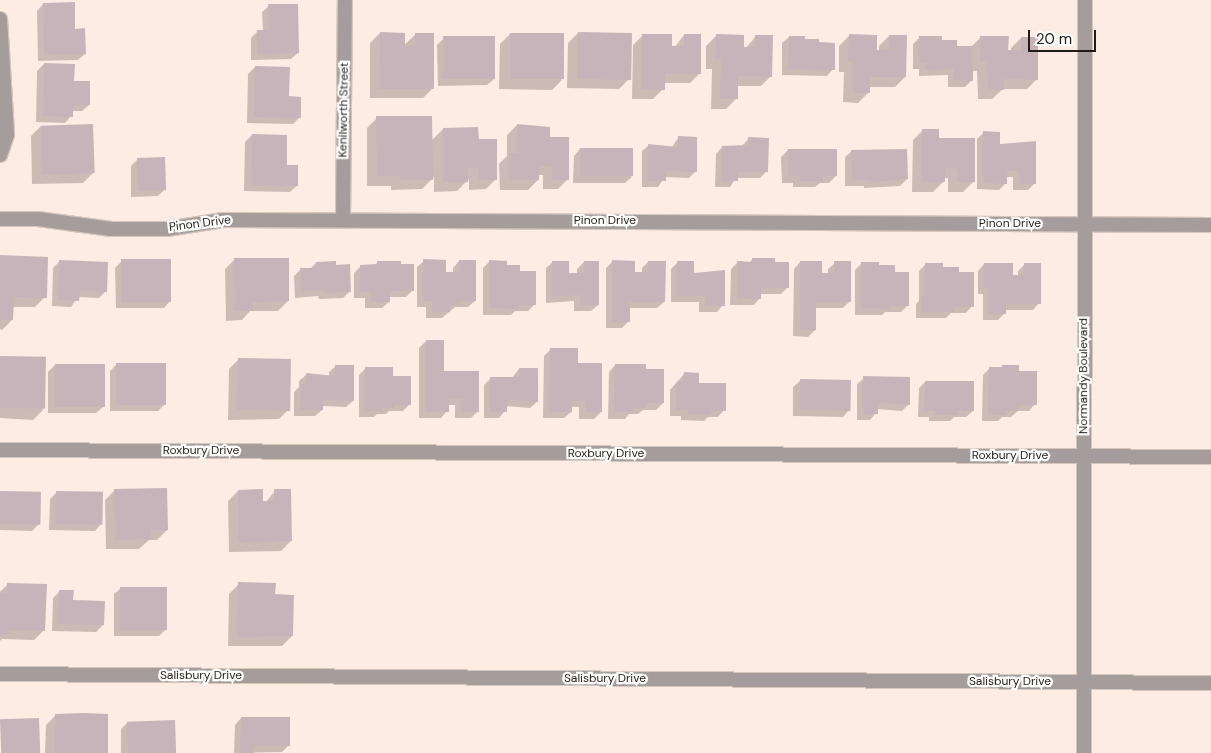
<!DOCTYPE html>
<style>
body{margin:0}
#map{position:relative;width:1211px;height:753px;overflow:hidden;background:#fdece3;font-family:"DM Sans",sans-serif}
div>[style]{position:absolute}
.shadow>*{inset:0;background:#0003}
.building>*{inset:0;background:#c6b4ba;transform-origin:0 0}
.roads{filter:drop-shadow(1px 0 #d5c6be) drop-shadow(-1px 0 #d5c6be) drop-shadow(0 1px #d5c6be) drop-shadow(0 -1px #d5c6be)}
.minor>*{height:14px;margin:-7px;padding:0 7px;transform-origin:7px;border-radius:7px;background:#a59d9b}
span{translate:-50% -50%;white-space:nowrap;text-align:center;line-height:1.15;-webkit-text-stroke:4.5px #fff;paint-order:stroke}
.street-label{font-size:12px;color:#211b18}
.scale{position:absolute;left:1028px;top:30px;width:68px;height:22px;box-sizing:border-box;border:2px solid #211b18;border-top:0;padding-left:6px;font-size:15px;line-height:18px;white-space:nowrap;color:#211b18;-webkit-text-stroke:4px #fff;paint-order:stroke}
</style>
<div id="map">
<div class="shadow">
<i style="clip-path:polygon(43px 4px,74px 30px,85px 54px,78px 60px,38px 61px,37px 11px)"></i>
<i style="clip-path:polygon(269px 6px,298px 53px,291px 59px,251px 60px,251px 38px,257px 32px,263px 31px,262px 12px)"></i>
<i style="clip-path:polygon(380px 33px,403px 46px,416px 34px,433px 88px,423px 98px,370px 98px,370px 43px)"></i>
<i style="clip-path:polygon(578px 33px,629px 79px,619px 89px,567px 88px,568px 43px)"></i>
<i style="clip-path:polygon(510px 34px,562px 80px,552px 90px,499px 89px,500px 44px)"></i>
<i style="clip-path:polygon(643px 35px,670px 48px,674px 48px,684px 35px,700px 73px,690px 83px,663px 83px,663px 89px,653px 99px,632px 99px,633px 45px)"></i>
<i style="clip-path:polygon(716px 36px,746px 48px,756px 36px,771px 76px,761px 86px,736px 86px,736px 99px,726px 109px,711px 109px,712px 69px,706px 69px,706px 46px)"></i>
<i style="clip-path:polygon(849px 36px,879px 51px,879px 46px,889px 36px,905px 77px,895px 87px,868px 87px,868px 93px,858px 103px,843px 102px,844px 72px,839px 72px,839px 46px)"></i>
<i style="clip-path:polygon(789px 37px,804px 40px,833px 69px,827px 76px,782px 75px,782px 43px)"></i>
<i style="clip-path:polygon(920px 37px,956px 47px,970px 48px,981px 37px,1007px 52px,1011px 52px,1011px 48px,1021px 38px,1037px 79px,1027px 89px,1003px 89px,992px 99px,978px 99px,977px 71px,972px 71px,972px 80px,965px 87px,948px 87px,948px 75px,919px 76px,919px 69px,913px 69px,913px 44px)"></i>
<i style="clip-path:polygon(444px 38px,494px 79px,487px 85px,438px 86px,437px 45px)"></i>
<i style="clip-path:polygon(44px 64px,73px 82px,89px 105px,82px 111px,72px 111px,71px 116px,65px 123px,36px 122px,37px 71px)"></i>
<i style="clip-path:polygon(255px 67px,288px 98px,299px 118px,293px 124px,247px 123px,248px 74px)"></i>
<i style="clip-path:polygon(377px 118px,431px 141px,443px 129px,477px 140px,496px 179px,486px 189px,469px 190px,469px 179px,457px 191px,434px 192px,434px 177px,422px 189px,391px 190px,391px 186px,367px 186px,367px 128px)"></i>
<i style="clip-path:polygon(517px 125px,549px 138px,568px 179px,558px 189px,543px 189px,543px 175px,538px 175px,538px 180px,528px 190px,500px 190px,499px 164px,507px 156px,507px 135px)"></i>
<i style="clip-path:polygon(41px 126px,93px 173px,83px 183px,32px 184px,31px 136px)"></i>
<i style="clip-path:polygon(923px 130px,937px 139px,973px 182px,963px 192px,948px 192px,948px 178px,943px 178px,943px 182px,933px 192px,912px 192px,913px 140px)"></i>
<i style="clip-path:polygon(984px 132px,1035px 183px,1028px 190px,1013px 190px,1013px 177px,1006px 177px,1006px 183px,999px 190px,977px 189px,977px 139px)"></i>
<i style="clip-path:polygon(252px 135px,285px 166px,297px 186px,290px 192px,244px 191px,245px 142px)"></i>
<i style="clip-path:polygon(678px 138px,696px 171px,689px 178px,665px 177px,658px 187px,642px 187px,642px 151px,649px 145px,672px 147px)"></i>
<i style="clip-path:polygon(749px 138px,767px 171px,760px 178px,736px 178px,730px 187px,715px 187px,716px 154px,722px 147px,742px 146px)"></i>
<i style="clip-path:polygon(580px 149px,632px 177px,625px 183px,573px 183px,574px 156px)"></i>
<i style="clip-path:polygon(788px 150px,836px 176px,829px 183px,820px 183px,815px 187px,793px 187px,793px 183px,782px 183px,781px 157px)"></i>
<i style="clip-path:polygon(852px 151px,907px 179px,900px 186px,864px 188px,864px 186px,845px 186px,845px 157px)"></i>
<i style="clip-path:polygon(138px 159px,165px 189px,158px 196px,131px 197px,131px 166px)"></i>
<i style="clip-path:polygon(0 256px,45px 297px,35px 307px,12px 307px,12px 320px,2px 330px,0 329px)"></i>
<i style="clip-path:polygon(235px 259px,288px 301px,278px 311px,250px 311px,242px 320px,226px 321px,225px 269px)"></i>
<i style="clip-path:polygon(753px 259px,774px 263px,787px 288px,781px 294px,760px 294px,760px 298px,754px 305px,730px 305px,731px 269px,737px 263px,749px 263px)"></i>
<i style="clip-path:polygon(60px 261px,106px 291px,99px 298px,78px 297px,71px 307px,52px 306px,53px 268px)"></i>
<i style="clip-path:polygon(122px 261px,170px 301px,164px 308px,116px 308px,115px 268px)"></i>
<i style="clip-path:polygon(424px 261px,445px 273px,453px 273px,453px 268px,459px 261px,475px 301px,468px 307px,455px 307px,442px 318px,426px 318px,426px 307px,417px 307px,417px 267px)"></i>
<i style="clip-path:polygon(490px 261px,518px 272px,535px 304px,528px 311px,515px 311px,511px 315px,483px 315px,483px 268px)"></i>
<i style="clip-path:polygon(613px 261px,634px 273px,642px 273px,642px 268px,648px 262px,664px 302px,657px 308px,628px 308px,628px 322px,622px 328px,606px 328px,606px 268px)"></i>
<i style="clip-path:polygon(378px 262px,413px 290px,406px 297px,389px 297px,389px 302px,382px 308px,365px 308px,365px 298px,354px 298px,354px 273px,361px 266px,374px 266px)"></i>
<i style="clip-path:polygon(553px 262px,567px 275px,577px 275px,577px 269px,584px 262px,598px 305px,591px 311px,574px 311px,574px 301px,546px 303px,546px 268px)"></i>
<i style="clip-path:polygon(678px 262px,693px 274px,723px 305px,717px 312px,699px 312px,699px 302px,671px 302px,671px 269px)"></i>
<i style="clip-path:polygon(800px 262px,821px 274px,828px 274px,828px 269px,835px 263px,850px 301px,843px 308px,815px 308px,815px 330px,808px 337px,793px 336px,794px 269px)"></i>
<i style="clip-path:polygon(316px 263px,335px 266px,350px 291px,343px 298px,319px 299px,318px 296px,295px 298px,294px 276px,301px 269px,310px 269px)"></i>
<i style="clip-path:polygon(862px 263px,894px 273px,908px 305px,901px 312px,885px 312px,882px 315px,855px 315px,855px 270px)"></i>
<i style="clip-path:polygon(926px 264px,957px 273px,972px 306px,966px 313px,951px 313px,946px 318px,916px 318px,916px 304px,919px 301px,919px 271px)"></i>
<i style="clip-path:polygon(984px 264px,1012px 276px,1018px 276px,1018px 271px,1025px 264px,1039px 303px,1033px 310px,1005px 310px,1005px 313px,998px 320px,983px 320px,983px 294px,978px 294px,978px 271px)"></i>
<i style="clip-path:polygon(426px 341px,443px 372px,478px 411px,471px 418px,455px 418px,455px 405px,447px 405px,447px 411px,441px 418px,419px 418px,419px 348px)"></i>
<i style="clip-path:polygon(550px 350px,577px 364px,601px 412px,594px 419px,579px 419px,579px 407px,571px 407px,571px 412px,564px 418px,543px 418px,544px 356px)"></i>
<i style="clip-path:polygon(0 357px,43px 410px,33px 420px,0 418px)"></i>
<i style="clip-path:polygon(239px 359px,289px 409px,279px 419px,228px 420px,229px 369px)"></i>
<i style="clip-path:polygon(117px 364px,165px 404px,158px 411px,110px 411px,110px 371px)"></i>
<i style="clip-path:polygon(55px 365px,103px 407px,96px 413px,48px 413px,48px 372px)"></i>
<i style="clip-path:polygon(615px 365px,645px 370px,663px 403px,656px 410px,643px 410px,638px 414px,629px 414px,625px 419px,608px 419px,609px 372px)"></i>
<i style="clip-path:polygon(336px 366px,353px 401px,346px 407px,322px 406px,322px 410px,315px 416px,294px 416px,294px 392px,299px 387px,299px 381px,306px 375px,329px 377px,329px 372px)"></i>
<i style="clip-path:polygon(366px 368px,392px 377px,409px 405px,403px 411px,389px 411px,386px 414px,377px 414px,374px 417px,359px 417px,359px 375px)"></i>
<i style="clip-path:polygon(990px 368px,1018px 372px,1035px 404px,1029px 411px,1018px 411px,1011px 417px,1002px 417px,998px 421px,982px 421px,983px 375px)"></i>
<i style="clip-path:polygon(519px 369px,537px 402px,530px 408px,505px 406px,505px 411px,499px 418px,484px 418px,484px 385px,491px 378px,512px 378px)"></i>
<i style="clip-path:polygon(684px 374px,724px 410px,718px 417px,708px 417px,704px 421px,681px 420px,681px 416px,670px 416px,670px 390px)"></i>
<i style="clip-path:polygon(864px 378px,909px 404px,902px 411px,876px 409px,876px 413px,870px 420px,857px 420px,857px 384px)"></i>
<i style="clip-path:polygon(800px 381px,849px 410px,843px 417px,793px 416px,793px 387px)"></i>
<i style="clip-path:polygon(925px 382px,973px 411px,966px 417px,954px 417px,950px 421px,929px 421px,929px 417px,918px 417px,919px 388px)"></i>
<i style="clip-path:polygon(115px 490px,167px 530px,157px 540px,149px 540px,139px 549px,106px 549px,105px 500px)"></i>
<i style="clip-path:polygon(238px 491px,261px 503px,265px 503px,275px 491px,291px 541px,281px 551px,229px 552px,228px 501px)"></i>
<i style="clip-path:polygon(0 492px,39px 524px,32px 531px,0 530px)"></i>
<i style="clip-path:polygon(57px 492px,101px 524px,95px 531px,49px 530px,50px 499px)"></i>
<i style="clip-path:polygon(8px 584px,44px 630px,34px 640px,2px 639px,0 641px,0 592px)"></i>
<i style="clip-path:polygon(239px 584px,274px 596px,292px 636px,282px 646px,228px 646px,229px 594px)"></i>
<i style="clip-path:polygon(121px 588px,165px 630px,159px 636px,114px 636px,114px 594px)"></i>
<i style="clip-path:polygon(60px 591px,72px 601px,103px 625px,96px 632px,52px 631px,53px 598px)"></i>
<i style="clip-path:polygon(56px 715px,107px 753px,45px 753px,46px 725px)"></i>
<i style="clip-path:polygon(241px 718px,288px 746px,282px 752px,234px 753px,235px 725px)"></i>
<i style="clip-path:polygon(128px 722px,174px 753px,121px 753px,121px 729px)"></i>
</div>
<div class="building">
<i style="clip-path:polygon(75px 2px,75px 29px,85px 28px,86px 54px,44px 55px,43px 3px)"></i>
<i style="clip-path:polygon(268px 4px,298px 4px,299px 53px,257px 54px,257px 30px,269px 30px)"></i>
<i style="clip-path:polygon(380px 32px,405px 33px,405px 46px,415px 46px,415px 33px,434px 33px,434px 89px,379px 89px)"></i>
<i style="left:578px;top:32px;width:54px;height:47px;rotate:1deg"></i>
<i style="left:510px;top:33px;width:54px;height:46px"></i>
<i style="clip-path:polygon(642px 34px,672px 34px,672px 46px,684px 46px,684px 34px,701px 34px,701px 74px,665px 74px,665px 90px,642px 89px)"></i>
<i style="clip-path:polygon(716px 34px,744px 35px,744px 47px,755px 47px,755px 35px,773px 35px,772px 77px,738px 76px,738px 99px,720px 99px,721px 59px,715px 59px)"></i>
<i style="clip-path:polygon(849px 34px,877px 35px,877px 50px,889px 50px,889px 35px,907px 35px,906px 77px,870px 77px,870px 93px,853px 93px,853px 62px,848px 62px)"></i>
<i style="left:495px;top:36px;width:43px;height:52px;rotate:90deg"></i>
<i style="clip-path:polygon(789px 36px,805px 36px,805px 39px,819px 39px,819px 42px,835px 43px,835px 70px,788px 69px)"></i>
<i style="clip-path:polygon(919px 36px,942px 36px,942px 40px,957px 40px,957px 46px,973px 46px,973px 81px,954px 80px,954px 69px,925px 70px,925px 63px,919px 63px)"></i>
<i style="clip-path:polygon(980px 36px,1009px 36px,1008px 50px,1021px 51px,1021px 37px,1038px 37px,1038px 80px,1004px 79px,1004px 90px,988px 89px,986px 62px,980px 62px)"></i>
<i style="clip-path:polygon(44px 63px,75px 64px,74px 81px,90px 81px,90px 105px,73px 105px,73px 117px,43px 116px)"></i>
<i style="clip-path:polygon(255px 66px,290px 67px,289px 96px,301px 97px,301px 118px,254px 117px)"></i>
<i style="clip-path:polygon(376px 116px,432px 116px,433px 180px,400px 180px,400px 176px,377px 176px)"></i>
<i style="left:93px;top:124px;width:49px;height:52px;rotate:88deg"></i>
<i style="clip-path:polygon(517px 124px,550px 127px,550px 137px,569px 137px,569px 180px,552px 180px,552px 166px,539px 166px,539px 180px,509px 180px,509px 153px,517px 153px)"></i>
<i style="clip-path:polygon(478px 127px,479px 139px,497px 139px,497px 180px,479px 180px,478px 168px,468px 168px,468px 182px,443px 182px,443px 128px)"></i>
<i style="clip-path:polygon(922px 129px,939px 129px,939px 138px,975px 138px,975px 182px,957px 182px,957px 169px,945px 168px,945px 182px,922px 182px)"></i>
<i style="clip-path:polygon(983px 131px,1000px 132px,1000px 144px,1036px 141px,1036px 184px,1019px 184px,1019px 171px,1007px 171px,1007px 184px,983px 183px)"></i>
<i style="clip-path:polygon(252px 134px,287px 135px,287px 165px,298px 165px,298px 186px,251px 185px)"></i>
<i style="clip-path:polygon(678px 136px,697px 137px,697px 172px,666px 171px,666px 181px,648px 181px,648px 144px,678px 147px)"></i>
<i style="clip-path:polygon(748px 137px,769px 138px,768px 172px,738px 172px,738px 181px,721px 181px,722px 146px,748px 145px)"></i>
<i style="left:580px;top:148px;width:53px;height:28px"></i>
<i style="clip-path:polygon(788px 149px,837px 149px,837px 176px,823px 176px,823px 181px,800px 181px,800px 176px,788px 176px)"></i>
<i style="clip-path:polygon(907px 149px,908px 179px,870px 182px,870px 180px,852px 180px,851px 150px)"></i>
<i style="left:165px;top:157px;width:33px;height:28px;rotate:88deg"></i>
<i style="clip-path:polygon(0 255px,48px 257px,47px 298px,14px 297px,13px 320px,0 320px)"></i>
<i style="clip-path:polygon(234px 258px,289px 258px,289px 301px,253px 302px,253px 311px,235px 311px)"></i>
<i style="clip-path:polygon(752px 258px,775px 258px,775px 262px,789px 262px,789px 288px,761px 288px,761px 299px,737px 299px,737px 261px,752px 262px)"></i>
<i style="left:171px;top:259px;width:43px;height:50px;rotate:90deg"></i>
<i style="clip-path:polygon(423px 259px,446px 260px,446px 272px,459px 272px,459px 260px,476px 260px,476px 301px,459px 301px,459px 305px,450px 305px,450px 312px,432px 312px,432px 301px,423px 301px)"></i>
<i style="clip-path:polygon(59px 260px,108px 262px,107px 292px,80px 291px,79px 301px,58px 300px)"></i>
<i style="clip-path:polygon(489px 260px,507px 261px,507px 265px,520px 265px,520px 271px,536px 271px,536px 305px,519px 305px,519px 309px,489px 308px)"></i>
<i style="clip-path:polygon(612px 260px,635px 261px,635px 272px,648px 272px,648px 261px,666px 261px,665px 302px,630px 302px,630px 322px,612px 322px)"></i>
<i style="clip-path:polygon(336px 261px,336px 265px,350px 264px,351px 292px,325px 293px,324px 290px,301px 292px,300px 268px,316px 268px,316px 262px)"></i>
<i style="clip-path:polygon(377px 261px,401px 261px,401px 264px,414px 264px,414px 291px,390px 291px,390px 302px,371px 302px,371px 292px,360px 292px,360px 265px,377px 264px)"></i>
<i style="clip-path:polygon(552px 261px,569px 261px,569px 273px,584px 273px,584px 261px,599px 261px,599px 305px,580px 305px,580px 295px,552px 297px)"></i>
<i style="clip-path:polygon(677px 261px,694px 261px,694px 273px,725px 270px,725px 306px,705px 306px,705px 296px,677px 296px)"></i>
<i style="clip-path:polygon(800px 261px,822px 261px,822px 273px,834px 273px,834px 261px,851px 261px,851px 302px,816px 302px,816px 330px,800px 330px)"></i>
<i style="clip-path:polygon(861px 262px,879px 262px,879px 265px,895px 265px,895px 272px,909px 272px,909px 306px,890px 306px,890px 309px,861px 308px)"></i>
<i style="clip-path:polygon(925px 263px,943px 263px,943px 267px,959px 267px,959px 272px,974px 272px,974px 307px,954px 307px,954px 312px,922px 312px,922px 296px,925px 296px)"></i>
<i style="clip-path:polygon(984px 263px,1013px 263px,1013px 275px,1024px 275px,1024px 263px,1041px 263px,1041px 304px,1006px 304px,1006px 314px,989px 314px,989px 288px,984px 288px)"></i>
<i style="clip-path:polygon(426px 340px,444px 340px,444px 371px,479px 371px,479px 412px,461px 412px,461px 399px,449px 399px,449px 412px,425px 412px)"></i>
<i style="clip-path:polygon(550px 348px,578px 348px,578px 363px,602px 363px,602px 412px,586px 412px,586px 401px,572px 401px,572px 412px,549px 412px)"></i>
<i style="left:0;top:356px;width:46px;height:52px;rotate:1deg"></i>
<i style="left:238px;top:358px;width:53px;height:52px;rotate:1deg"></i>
<i style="left:116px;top:363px;width:50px;height:42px"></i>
<i style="left:55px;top:364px;width:50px;height:43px"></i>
<i style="clip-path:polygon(615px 364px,646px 364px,646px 369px,664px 369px,664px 403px,646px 403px,646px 408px,634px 408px,633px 412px,614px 412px)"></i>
<i style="clip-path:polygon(335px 365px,354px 365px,354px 401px,323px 400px,323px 410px,300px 410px,301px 384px,306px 384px,306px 373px,335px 376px)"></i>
<i style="clip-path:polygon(1002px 365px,1019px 365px,1019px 371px,1037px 371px,1037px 405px,1019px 405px,1019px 411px,1006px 411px,1006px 415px,988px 415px,989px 367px,1002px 367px)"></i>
<i style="clip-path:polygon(365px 367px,393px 367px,393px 376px,411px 376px,411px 405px,394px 405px,394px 408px,382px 408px,382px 411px,365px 411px)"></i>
<i style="clip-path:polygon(519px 368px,538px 368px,538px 402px,507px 400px,507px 412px,490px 412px,490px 377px,519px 377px)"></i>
<i style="clip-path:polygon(684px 372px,699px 373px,699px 383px,726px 383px,726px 411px,711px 411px,711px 415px,688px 414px,688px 410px,676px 410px,676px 382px,683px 382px)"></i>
<i style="clip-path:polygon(863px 376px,910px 377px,910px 405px,878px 403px,878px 414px,863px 414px)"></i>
<i style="left:800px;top:379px;width:51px;height:31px;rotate:1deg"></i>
<i style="clip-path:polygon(925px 381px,974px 381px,974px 411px,958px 411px,958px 415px,935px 415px,935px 411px,924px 411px)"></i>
<i style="clip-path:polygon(167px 488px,168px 530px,151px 530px,151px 539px,115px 540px,114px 489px)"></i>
<i style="clip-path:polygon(263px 489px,263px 501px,274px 501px,274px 489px,291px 489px,292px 541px,238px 542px,238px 490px)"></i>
<i style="left:0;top:491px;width:41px;height:33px;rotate:1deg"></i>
<i style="left:56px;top:491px;width:47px;height:33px;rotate:1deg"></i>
<i style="clip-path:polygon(238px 582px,276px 583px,275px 594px,294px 595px,293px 636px,237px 637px)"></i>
<i style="clip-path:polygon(7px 583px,47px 584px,45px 631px,9px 630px,9px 634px,0 634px,0 593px,7px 593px)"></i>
<i style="left:120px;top:587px;width:47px;height:43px"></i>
<i style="clip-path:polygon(59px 590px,74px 590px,73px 600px,105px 601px,104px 625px,58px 624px)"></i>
<i style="clip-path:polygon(84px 713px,108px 714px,108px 753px,54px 753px,55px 714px)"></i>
<i style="clip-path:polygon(241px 717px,290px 717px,290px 746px,254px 746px,254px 753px,240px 753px)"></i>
<i style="left:39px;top:718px;width:35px;height:39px;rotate:88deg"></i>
<i style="left:175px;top:720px;width:33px;height:48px;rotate:88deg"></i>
</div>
<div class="roads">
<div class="minor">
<i style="left:0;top:19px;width:116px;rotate:86.5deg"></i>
<i style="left:7px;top:135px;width:21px;rotate:109deg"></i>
<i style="left:0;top:219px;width:38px"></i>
<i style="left:38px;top:219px;width:74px;rotate:7.8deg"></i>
<i style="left:111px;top:229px;width:56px"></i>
<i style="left:167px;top:229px;width:57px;rotate:-9.1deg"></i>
<i style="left:223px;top:220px;width:988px;rotate:0.29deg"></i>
<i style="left:343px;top:220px;width:220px;rotate:-89.5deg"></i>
<i style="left:0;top:450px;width:1211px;rotate:0.33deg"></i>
<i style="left:0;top:674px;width:1211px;rotate:0.43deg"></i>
<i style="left:1084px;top:753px;width:753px;rotate:-89.92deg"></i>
</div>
</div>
<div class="street-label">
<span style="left:344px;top:110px;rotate:-89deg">Kenilworth Street</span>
<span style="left:605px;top:221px">Pinon Drive</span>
<span style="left:200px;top:224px;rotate:-7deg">Pinon Drive</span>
<span style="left:1010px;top:224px">Pinon Drive</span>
<span style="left:1084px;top:376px;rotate:-90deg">Normandy Boulevard</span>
<span style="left:201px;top:451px">Roxbury Drive</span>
<span style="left:606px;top:454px">Roxbury Drive</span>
<span style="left:1010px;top:456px">Roxbury Drive</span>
<span style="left:201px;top:676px">Salisbury Drive</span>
<span style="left:605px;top:679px">Salisbury Drive</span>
<span style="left:1010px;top:682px">Salisbury Drive</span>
</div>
<div class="scale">20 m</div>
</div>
